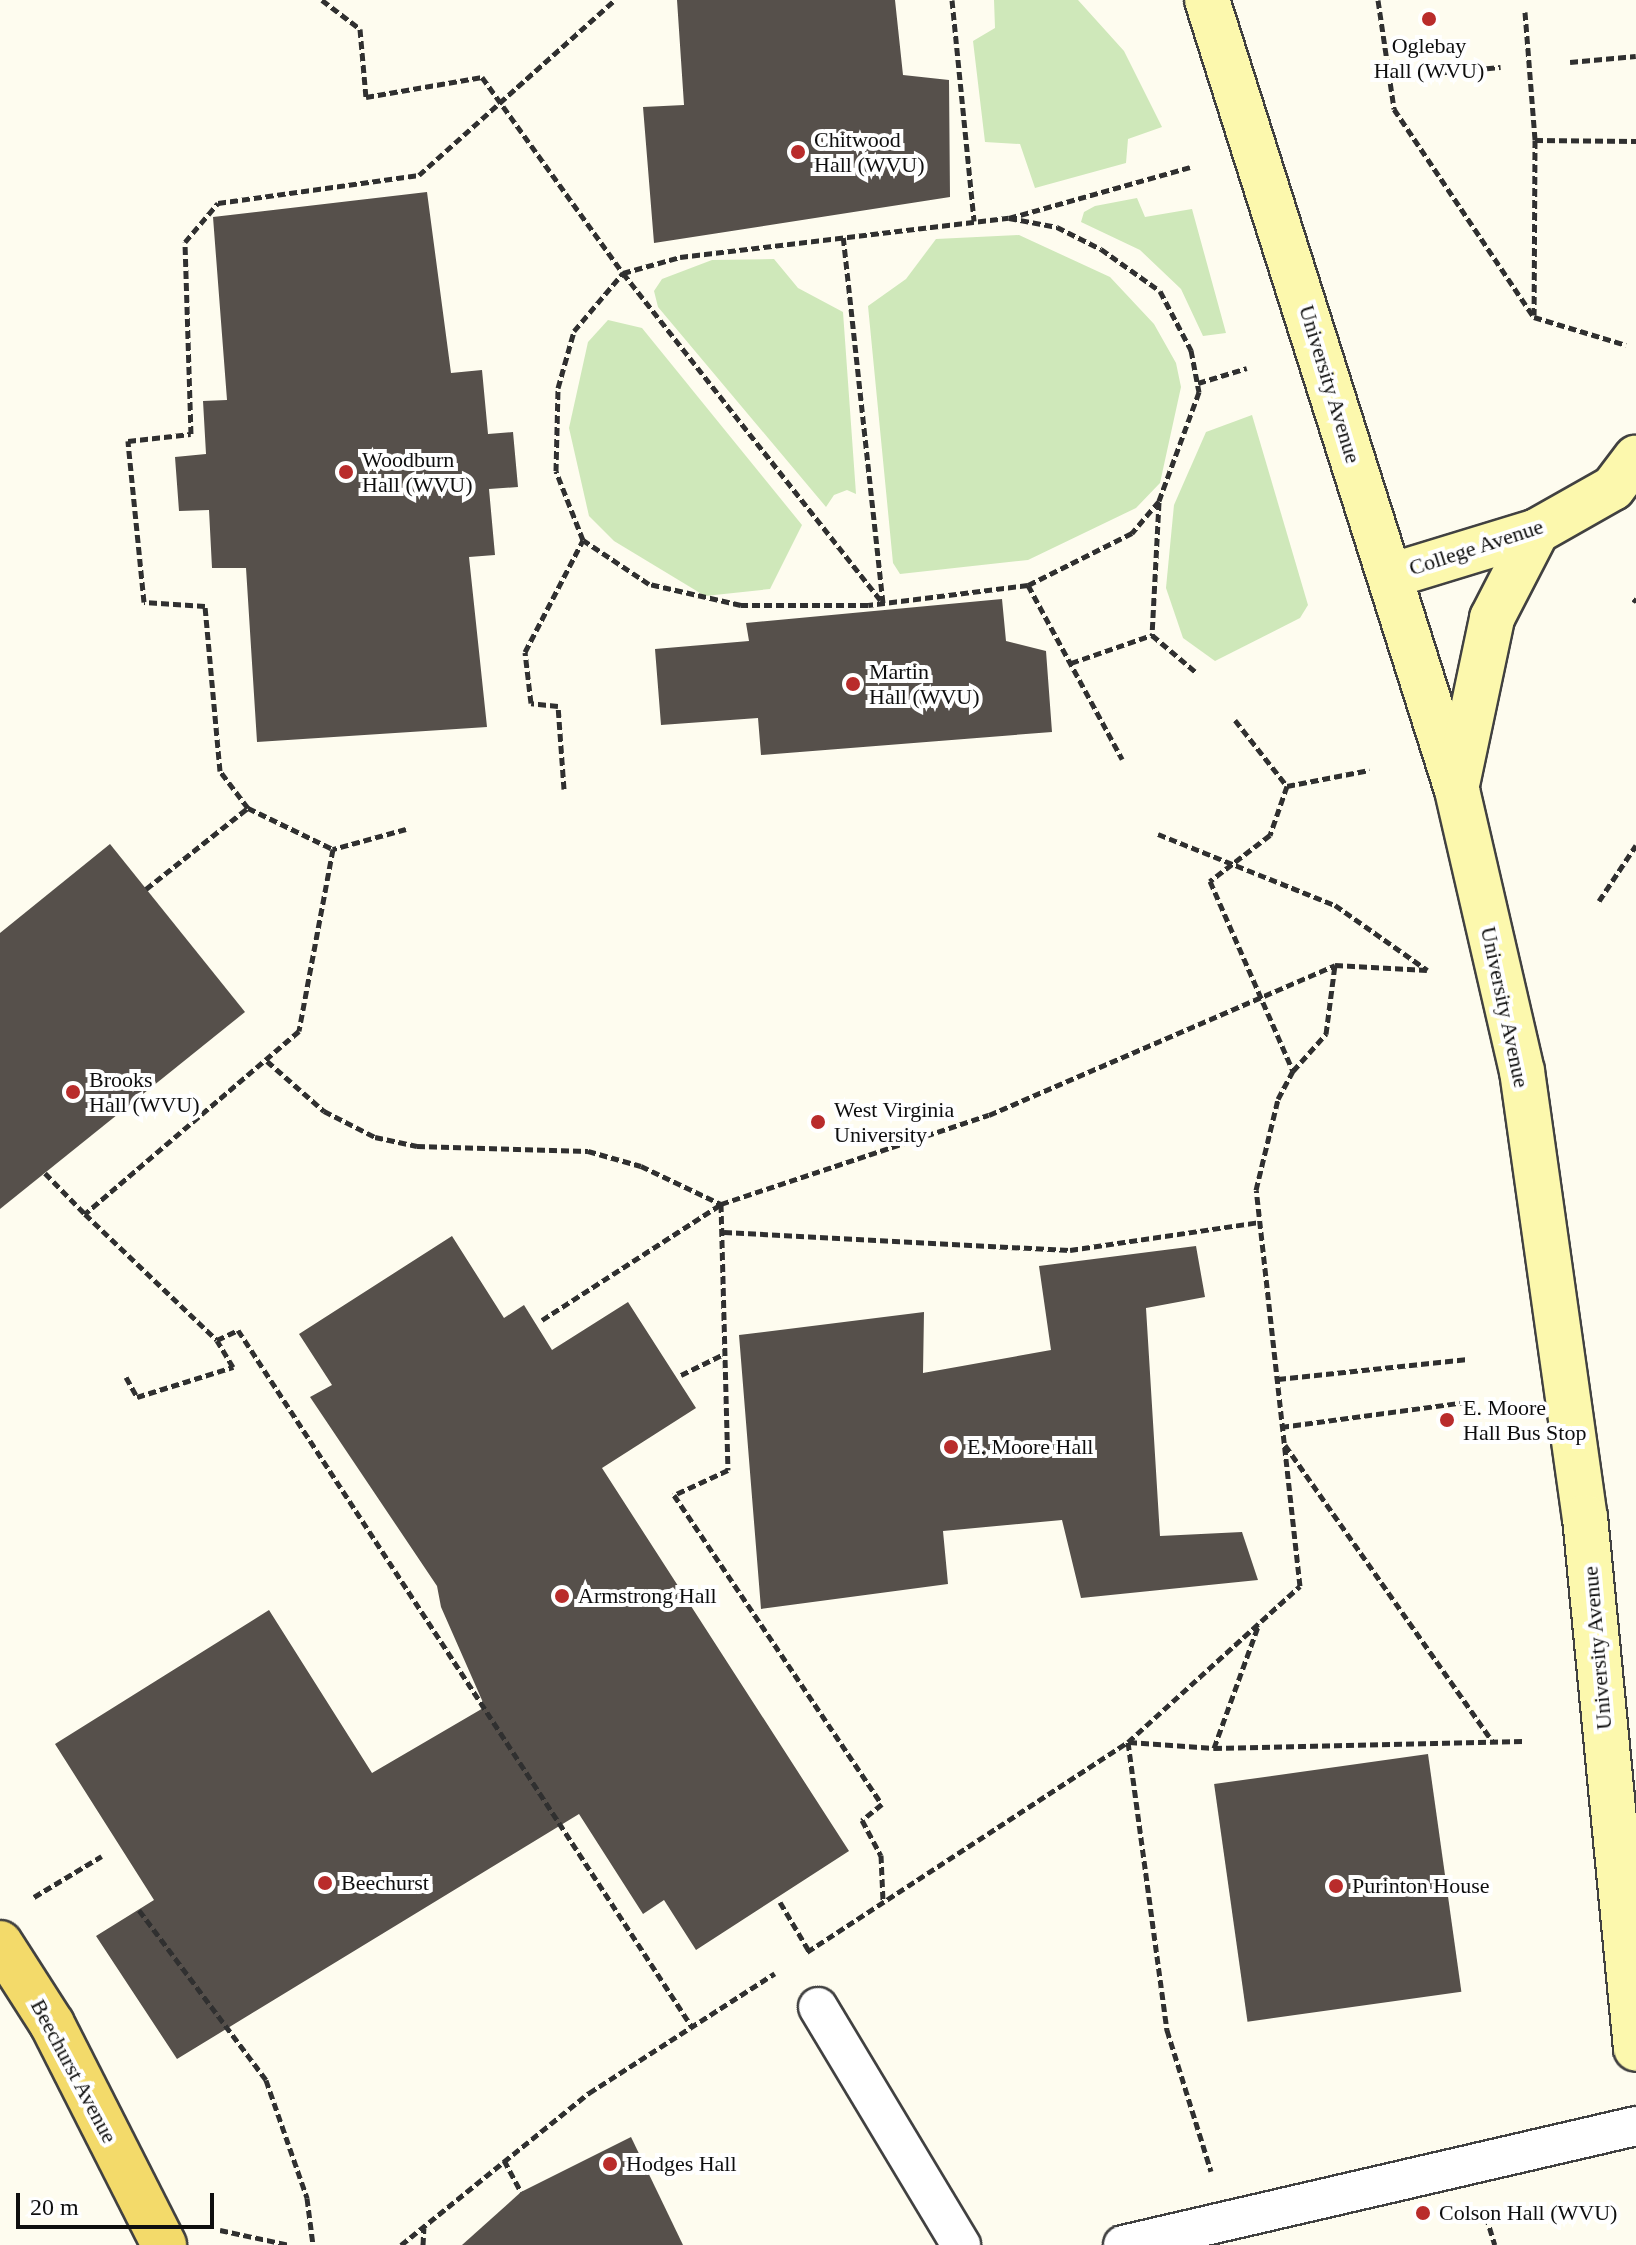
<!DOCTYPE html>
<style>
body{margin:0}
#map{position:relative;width:1636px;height:2245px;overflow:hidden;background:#fefcef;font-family:"Times New Roman",serif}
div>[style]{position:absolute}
.green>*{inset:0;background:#cfe8ba}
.building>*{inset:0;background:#56504b;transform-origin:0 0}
.path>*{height:5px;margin-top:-2.5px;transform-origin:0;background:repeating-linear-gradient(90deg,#303030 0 8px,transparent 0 12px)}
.roads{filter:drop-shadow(2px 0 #414141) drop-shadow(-2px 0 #414141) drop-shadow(0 2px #414141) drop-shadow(0 -2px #414141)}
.lane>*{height:38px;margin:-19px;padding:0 19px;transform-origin:19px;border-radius:19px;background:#fff}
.secondary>*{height:44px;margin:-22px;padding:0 22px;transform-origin:22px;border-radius:22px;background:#fcf8ad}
.primary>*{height:44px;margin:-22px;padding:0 22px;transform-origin:22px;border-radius:22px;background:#f3da6a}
.dots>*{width:22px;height:22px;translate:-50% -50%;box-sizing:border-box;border:4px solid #fff;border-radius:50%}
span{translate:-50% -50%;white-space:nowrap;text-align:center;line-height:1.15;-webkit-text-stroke:8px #fff;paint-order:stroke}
.poi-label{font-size:22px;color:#0e0e0e}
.left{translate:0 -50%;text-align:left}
.street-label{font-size:22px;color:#0e0e0e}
.scale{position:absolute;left:16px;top:2193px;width:198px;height:36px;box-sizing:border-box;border:4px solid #0e0e0e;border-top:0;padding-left:10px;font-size:24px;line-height:28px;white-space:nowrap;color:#0e0e0e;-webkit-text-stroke:6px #fff;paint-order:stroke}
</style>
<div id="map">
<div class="green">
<i style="clip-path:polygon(994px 0,1078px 0,1124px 51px,1162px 127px,1128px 139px,1126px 163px,1035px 188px,1020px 144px,985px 142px,973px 41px,995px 28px)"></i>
<i style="clip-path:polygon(1137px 198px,1145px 217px,1192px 209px,1226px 333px,1203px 336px,1181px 289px,1140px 250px,1081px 222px,1084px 212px,1095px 206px)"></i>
<i style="clip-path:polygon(1019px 235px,1110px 277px,1154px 324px,1176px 363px,1181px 387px,1160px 483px,1136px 508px,1028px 560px,900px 574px,893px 563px,868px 306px,906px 279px,936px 239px)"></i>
<i style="clip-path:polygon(774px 259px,798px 288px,843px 312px,856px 494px,847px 490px,834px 495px,826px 507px,658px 307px,654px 291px,662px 279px,712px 260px)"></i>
<i style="clip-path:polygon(608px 320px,642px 328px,802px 525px,770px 589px,705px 596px,614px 541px,589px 516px,569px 428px,588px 342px)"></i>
<i style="clip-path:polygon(1252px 415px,1308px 605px,1300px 618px,1215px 661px,1183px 638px,1166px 588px,1174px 505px,1206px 432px)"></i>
</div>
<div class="building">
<i style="clip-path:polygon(677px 0,895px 0,903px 75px,949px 80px,950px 197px,654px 243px,643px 107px,684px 105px)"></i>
<i style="clip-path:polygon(427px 192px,451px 373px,482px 370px,488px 434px,513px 432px,518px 487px,489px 489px,495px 555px,469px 557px,487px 727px,257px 742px,246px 568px,212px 568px,209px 510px,179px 511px,175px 457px,206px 454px,203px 401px,227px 400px,213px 217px)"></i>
<i style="clip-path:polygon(1002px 599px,1006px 641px,1046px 651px,1052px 732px,761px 755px,758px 718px,661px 725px,655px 649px,749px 641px,746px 623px)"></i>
<i style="clip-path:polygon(110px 844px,245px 1012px,0 1209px,0 933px)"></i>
<i style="clip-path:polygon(452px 1236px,504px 1318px,524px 1305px,552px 1350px,628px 1302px,696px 1408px,602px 1468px,849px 1851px,696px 1950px,664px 1900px,643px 1914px,579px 1814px,177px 2059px,96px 1936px,154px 1900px,55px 1744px,269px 1610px,372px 1773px,485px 1707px,441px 1607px,437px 1586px,310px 1397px,332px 1385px,299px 1334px)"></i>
<i style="clip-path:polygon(1196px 1246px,1205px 1297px,1146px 1308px,1160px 1536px,1242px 1532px,1258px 1580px,1081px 1598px,1062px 1520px,943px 1531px,948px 1584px,761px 1609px,739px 1335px,924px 1312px,923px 1373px,1051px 1350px,1039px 1266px)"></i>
<i style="left:1428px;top:1754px;width:240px;height:216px;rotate:82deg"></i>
<i style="clip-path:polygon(631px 2137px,683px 2245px,462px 2245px,521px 2192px)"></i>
</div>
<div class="path">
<i style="left:322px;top:0;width:48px;rotate:37.3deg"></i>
<i style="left:360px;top:29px;width:68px;rotate:85deg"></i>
<i style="left:366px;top:97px;width:118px;rotate:-9.8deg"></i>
<i style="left:482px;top:77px;width:241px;rotate:54.3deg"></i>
<i style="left:623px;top:273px;width:420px;rotate:51.8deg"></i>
<i style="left:883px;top:603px;width:368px;rotate:-96.2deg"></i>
<i style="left:952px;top:0;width:222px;rotate:84.3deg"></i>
<i style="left:1378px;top:0;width:110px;rotate:81.6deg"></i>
<i style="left:1394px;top:109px;width:251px;rotate:56.1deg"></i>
<i style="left:1534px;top:317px;width:96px;rotate:16.9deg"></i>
<i style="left:1525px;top:12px;width:128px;rotate:85.5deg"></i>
<i style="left:1535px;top:140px;width:175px;rotate:90.3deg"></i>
<i style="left:1570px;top:62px;width:66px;rotate:-5.2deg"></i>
<i style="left:1391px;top:77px;width:110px;rotate:-5.2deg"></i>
<i style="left:1535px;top:140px;width:101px;rotate:0.6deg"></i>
<i style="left:1009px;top:218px;width:49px;rotate:10.6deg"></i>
<i style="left:1057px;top:227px;width:49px;rotate:26.6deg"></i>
<i style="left:1101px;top:249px;width:72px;rotate:35.4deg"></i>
<i style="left:1160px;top:291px;width:67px;rotate:62.3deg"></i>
<i style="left:1191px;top:350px;width:43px;rotate:79.2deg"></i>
<i style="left:1199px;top:392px;width:116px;rotate:110.2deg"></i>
<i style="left:1159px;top:501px;width:42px;rotate:130.2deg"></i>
<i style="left:1132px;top:533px;width:116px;rotate:153.4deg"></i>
<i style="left:1028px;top:585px;width:161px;rotate:172.9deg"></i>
<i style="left:868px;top:605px;width:127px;rotate:180deg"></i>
<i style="left:741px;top:605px;width:94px;rotate:-167.1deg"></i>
<i style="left:649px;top:584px;width:79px;rotate:-146.3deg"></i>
<i style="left:583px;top:540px;width:74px;rotate:-111.4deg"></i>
<i style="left:556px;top:471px;width:83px;rotate:-88.6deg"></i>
<i style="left:558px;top:388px;width:59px;rotate:-74.3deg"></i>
<i style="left:574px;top:331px;width:76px;rotate:-49.8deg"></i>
<i style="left:623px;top:273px;width:59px;rotate:-15.7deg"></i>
<i style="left:680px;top:257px;width:331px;rotate:-6.8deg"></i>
<i style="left:1009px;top:218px;width:188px;rotate:-15.7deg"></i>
<i style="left:1198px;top:383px;width:51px;rotate:-17deg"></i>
<i style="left:1159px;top:502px;width:133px;rotate:93deg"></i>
<i style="left:1152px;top:635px;width:59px;rotate:40.2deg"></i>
<i style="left:1028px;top:585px;width:198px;rotate:61.6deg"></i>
<i style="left:1633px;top:599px;width:4px;rotate:34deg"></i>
<i style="left:1071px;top:663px;width:86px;rotate:-19.1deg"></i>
<i style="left:1235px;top:720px;width:84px;rotate:51.8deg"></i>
<i style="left:1287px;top:786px;width:84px;rotate:-11deg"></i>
<i style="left:1287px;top:786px;width:52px;rotate:109.1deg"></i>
<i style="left:1270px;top:835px;width:76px;rotate:142.5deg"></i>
<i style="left:1210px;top:881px;width:207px;rotate:66.4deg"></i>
<i style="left:564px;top:789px;width:83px;rotate:-94.1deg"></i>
<i style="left:558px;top:706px;width:27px;rotate:-174deg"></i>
<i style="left:531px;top:703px;width:51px;rotate:-96.7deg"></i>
<i style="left:525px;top:652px;width:126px;rotate:-62.6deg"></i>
<i style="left:248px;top:808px;width:94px;rotate:25.8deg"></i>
<i style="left:406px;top:829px;width:76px;rotate:164.7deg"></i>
<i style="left:333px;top:849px;width:185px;rotate:100.6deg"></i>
<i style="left:299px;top:1031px;width:282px;rotate:139.5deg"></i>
<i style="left:85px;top:1214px;width:182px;rotate:43.7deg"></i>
<i style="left:217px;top:1340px;width:23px;rotate:-25deg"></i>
<i style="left:238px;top:1330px;width:832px;rotate:56.92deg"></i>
<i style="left:1158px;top:834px;width:191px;rotate:21.9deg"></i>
<i style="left:1335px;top:905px;width:113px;rotate:35.2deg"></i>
<i style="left:146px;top:889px;width:130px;rotate:-38.5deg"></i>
<i style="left:248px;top:808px;width:46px;rotate:-127.1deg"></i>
<i style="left:220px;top:771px;width:166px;rotate:-95.2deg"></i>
<i style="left:205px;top:606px;width:61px;rotate:-176.2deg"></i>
<i style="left:144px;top:602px;width:162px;rotate:-95.7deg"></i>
<i style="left:128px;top:441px;width:63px;rotate:-6.3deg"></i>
<i style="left:191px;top:434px;width:192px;rotate:-91.8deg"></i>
<i style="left:185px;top:242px;width:51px;rotate:-49.8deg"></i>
<i style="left:218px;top:203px;width:203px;rotate:-7.9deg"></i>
<i style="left:419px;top:175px;width:263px;rotate:-41.8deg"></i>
<i style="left:1599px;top:901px;width:67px;rotate:-56.5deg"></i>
<i style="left:267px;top:1061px;width:76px;rotate:41.3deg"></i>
<i style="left:324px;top:1111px;width:57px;rotate:27deg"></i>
<i style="left:375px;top:1137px;width:43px;rotate:12.1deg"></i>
<i style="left:417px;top:1146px;width:171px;rotate:1.7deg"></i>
<i style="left:588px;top:1151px;width:55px;rotate:15.8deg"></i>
<i style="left:641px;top:1166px;width:89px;rotate:25.4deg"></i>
<i style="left:721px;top:1204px;width:266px;rotate:88.5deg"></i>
<i style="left:728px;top:1470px;width:60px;rotate:155.2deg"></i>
<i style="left:674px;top:1495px;width:372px;rotate:56.1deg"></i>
<i style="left:882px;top:1804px;width:26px;rotate:141deg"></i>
<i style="left:862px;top:1820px;width:40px;rotate:62deg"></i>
<i style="left:881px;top:1855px;width:46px;rotate:87.5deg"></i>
<i style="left:45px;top:1173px;width:57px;rotate:45.7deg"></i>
<i style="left:724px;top:1232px;width:346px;rotate:3deg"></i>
<i style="left:1070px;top:1250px;width:191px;rotate:-8.4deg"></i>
<i style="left:542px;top:1320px;width:213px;rotate:-32.9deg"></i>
<i style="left:721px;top:1204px;width:282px;rotate:-18.4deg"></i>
<i style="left:989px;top:1115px;width:377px;rotate:-23.4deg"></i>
<i style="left:1335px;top:965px;width:92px;rotate:3.1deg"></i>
<i style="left:681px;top:1375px;width:46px;rotate:-26deg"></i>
<i style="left:126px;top:1377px;width:23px;rotate:61deg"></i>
<i style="left:137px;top:1397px;width:101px;rotate:-17.4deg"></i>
<i style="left:233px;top:1367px;width:31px;rotate:-121deg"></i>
<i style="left:1278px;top:1379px;width:191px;rotate:-6deg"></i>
<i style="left:1281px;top:1427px;width:195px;rotate:-7.7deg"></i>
<i style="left:1285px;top:1445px;width:361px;rotate:55deg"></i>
<i style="left:1128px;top:1742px;width:291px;rotate:82.3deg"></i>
<i style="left:1167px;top:2030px;width:148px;rotate:72.7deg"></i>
<i style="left:1129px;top:1742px;width:85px;rotate:4deg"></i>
<i style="left:1214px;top:1748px;width:309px;rotate:-1.3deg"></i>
<i style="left:1214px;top:1748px;width:132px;rotate:-70.1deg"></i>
<i style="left:34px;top:1897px;width:79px;rotate:-31.1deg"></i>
<i style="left:780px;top:1902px;width:57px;rotate:59.4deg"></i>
<i style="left:139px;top:1910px;width:212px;rotate:53.2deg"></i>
<i style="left:266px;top:2080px;width:125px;rotate:70.8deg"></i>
<i style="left:307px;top:2198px;width:47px;rotate:82.7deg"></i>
<i style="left:807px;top:1952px;width:384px;rotate:-33.2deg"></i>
<i style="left:1128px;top:1742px;width:232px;rotate:-42.2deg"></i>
<i style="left:1300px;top:1586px;width:398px;rotate:-96.3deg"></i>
<i style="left:1256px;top:1190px;width:94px;rotate:-76.4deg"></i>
<i style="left:1278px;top:1099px;width:32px;rotate:-62deg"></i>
<i style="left:1293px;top:1071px;width:50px;rotate:-48.3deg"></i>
<i style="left:1326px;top:1034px;width:70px;rotate:-82.6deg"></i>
<i style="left:504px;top:2160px;width:36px;rotate:62deg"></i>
<i style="left:1486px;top:2216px;width:30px;rotate:73deg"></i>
<i style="left:220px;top:2230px;width:72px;rotate:12.1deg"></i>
<i style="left:401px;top:2245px;width:242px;rotate:-39deg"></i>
<i style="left:589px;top:2093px;width:221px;rotate:-32.8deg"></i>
<i style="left:423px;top:2245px;width:17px;rotate:-87deg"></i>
</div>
<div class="roads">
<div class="lane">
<i style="left:818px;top:2007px;width:278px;rotate:59deg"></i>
<i style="left:1123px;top:2245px;width:527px;rotate:-13.06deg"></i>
</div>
<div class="secondary">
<i style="left:1207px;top:0;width:829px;rotate:72.44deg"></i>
<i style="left:1457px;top:790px;width:288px;rotate:77deg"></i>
<i style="left:1522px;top:1071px;width:450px;rotate:82deg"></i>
<i style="left:1585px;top:1517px;width:534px;rotate:84.52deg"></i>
<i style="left:1390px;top:576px;width:154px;rotate:-17deg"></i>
<i style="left:1537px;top:531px;width:87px;rotate:-29.5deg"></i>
<i style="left:1613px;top:488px;width:38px;rotate:-53deg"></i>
<i style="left:1458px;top:780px;width:166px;rotate:-78.1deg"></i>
<i style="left:1492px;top:618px;width:98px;rotate:-62.7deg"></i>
</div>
<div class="primary">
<i style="left:0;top:1943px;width:96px;rotate:57.3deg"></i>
<i style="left:52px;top:2024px;width:248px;rotate:63.1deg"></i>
</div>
</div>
<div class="dots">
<i style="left:1429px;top:19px;background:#b92c2b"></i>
<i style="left:798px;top:152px;background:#b92c2b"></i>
<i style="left:346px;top:472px;background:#b92c2b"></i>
<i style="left:853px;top:684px;background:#b92c2b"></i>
<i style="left:73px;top:1092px;background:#b92c2b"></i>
<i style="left:818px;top:1122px;background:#b92c2b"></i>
<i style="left:1447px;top:1420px;background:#b92c2b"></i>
<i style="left:951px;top:1447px;background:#b92c2b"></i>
<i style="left:562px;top:1596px;background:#b92c2b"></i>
<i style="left:325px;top:1883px;background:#b92c2b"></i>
<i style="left:1336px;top:1886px;background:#b92c2b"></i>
<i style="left:610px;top:2164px;background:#b92c2b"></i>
<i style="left:1423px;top:2213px;background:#b92c2b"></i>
</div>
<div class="poi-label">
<span style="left:1429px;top:58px">Oglebay<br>Hall (WVU)</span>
<span class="left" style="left:814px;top:152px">Chitwood<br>Hall (WVU)</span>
<span class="left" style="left:362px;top:472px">Woodburn<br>Hall (WVU)</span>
<span class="left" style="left:869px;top:684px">Martin<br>Hall (WVU)</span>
<span class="left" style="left:89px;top:1092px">Brooks<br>Hall (WVU)</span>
<span class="left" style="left:834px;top:1122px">West Virginia<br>University</span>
<span class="left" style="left:1463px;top:1420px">E. Moore<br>Hall Bus Stop</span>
<span class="left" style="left:967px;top:1447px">E. Moore Hall</span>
<span class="left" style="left:578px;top:1596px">Armstrong Hall</span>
<span class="left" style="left:341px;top:1883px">Beechurst</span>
<span class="left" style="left:1352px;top:1886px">Purinton House</span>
<span class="left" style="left:626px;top:2164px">Hodges Hall</span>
<span class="left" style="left:1439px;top:2213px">Colson Hall (WVU)</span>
</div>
<div class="street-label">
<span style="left:1330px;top:384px;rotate:73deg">University Avenue</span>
<span style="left:1476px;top:547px;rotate:-18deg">College Avenue</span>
<span style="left:1505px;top:1007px;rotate:78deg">University Avenue</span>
<span style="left:1597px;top:1648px;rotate:-95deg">University Avenue</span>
<span style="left:74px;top:2071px;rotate:62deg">Beechurst Avenue</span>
</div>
<div class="scale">20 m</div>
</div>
